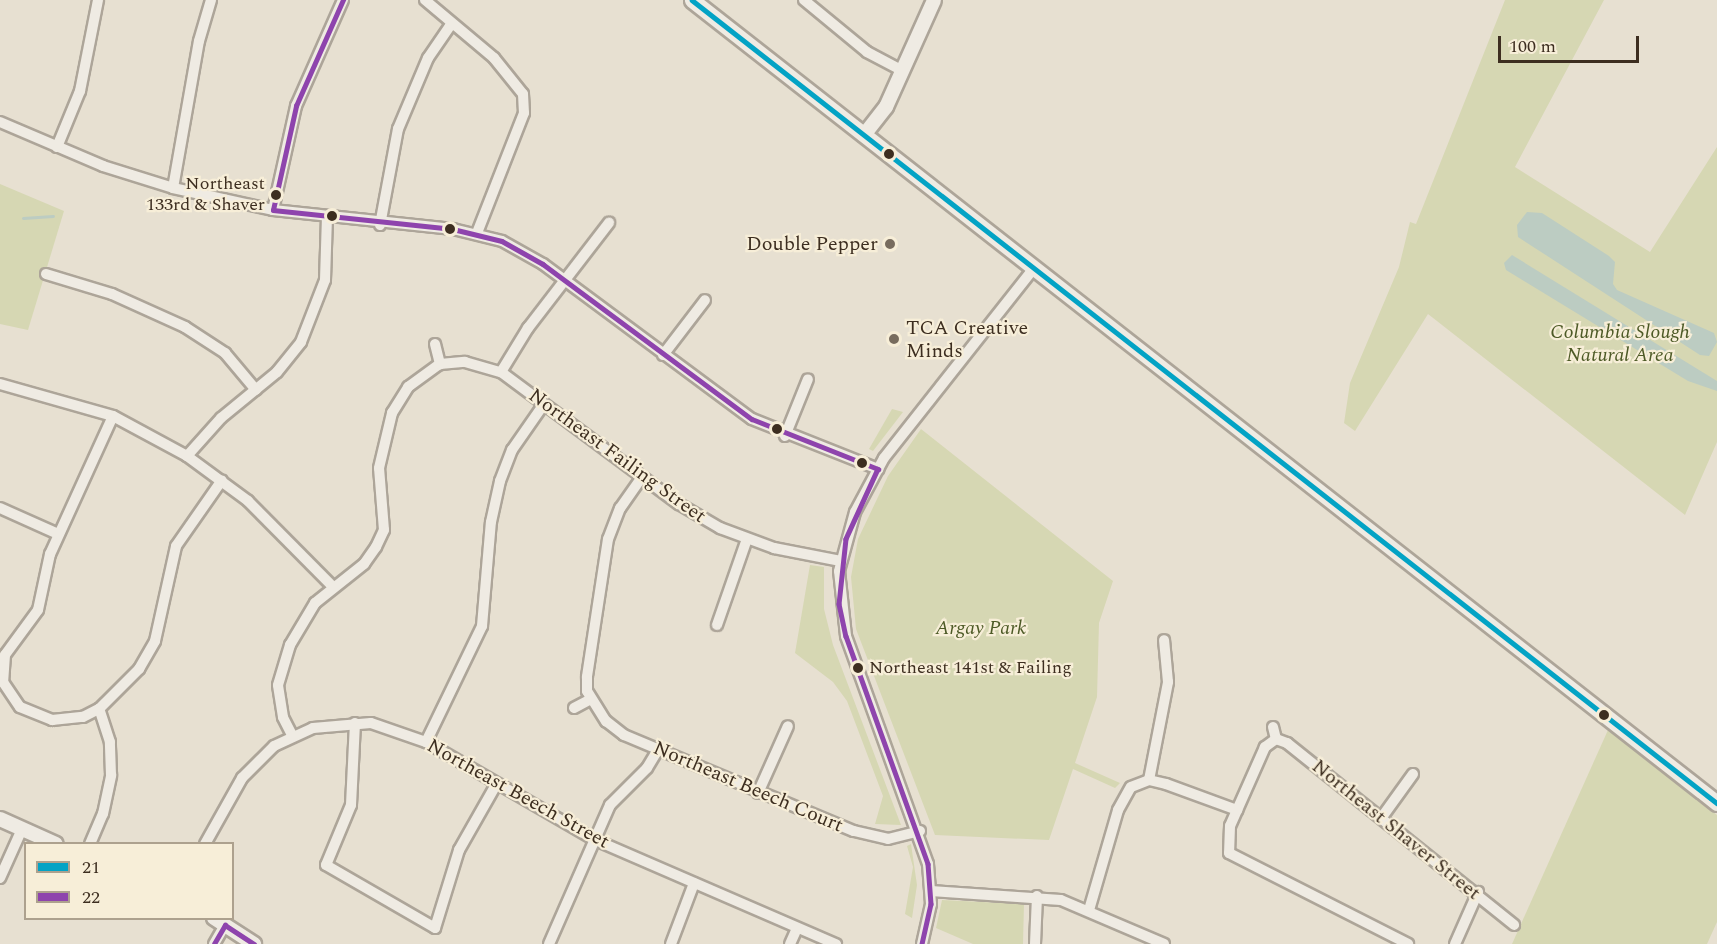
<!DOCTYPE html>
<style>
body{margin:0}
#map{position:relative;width:1717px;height:944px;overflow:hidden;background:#e7e0d1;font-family:Spectral,serif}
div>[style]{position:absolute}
.green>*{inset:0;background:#d6d7b3}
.water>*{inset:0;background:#bcccc2}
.stream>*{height:3px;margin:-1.5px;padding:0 1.5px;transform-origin:1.5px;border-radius:1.5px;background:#bcccc2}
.roads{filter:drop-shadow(2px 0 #ada599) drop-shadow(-2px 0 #ada599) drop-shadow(0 2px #ada599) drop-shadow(0 -2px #ada599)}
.minor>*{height:10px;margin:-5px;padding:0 5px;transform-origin:5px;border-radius:5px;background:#efebe3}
.tertiary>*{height:14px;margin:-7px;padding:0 7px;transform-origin:7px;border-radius:7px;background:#efebe3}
.secondary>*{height:15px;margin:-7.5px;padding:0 7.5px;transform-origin:7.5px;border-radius:7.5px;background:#efebe3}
.bus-1>*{height:4.5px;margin:-2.25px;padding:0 2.25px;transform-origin:2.25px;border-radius:2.25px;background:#03a3c5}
.bus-2>*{height:4.5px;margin:-2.25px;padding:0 2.25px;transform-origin:2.25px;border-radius:2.25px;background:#8e44ad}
.dots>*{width:16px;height:16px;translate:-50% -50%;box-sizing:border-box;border:3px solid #f7eed8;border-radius:50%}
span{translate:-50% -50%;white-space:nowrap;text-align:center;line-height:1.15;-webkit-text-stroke:4.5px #f7eed8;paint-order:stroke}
.bus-label{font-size:18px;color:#3d2e20}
.right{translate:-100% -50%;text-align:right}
.left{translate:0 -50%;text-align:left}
.poi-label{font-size:20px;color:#3d2e20}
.park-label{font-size:20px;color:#4d5a26;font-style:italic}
.street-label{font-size:20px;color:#3d2e20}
.legend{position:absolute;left:24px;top:842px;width:210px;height:78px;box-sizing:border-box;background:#f7eed8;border:2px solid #ada18e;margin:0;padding:8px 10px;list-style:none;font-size:18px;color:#3d2e20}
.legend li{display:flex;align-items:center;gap:12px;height:30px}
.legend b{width:30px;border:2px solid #ada18e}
.scale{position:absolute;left:1498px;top:36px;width:141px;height:27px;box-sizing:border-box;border:3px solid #3d2e20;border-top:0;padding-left:8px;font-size:18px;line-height:21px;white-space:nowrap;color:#3d2e20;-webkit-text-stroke:4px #f7eed8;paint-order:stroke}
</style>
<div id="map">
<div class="green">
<i style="clip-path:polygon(1505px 0,1604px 0,1515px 167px,1650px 252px,1717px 147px,1717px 442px,1685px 515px,1428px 314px,1355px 431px,1344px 423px,1350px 383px,1399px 267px,1410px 222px,1416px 224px)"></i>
<i style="clip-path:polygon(0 184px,64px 211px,28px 330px,0 324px)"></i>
<i style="clip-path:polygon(892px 409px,903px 412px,873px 451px,869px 449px)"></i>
<i style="clip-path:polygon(921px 429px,1113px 581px,1099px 623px,1097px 697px,1075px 763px,1120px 783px,1115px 788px,1073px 769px,1049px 840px,935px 835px,856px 629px,851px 577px,858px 539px,888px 476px)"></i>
<i style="clip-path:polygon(810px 565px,824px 567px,824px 609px,833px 645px,901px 825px,875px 824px,883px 796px,847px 701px,833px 682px,795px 653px)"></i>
<i style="clip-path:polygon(1608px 730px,1717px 815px,1717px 922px,1707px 944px,1512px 944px)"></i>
<i style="clip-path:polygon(911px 844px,917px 885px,912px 918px,905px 914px,913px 867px,907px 846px)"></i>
<i style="clip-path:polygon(942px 900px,1024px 904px,1023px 944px,973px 944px,936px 928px)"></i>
</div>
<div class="water">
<i style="clip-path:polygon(1527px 212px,1542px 213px,1609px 256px,1615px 262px,1613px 284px,1617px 290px,1714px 333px,1717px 342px,1709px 356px,1700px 355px,1518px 237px,1517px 225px)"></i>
<i style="clip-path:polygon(1512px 255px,1717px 381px,1717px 391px,1688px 381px,1506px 270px,1504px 263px)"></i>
</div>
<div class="stream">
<i style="left:23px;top:218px;width:30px;rotate:-4deg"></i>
</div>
<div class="roads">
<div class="minor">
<i style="left:425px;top:0;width:90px;rotate:40deg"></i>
<i style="left:494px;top:58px;width:46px;rotate:51.1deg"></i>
<i style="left:523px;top:94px;width:19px;rotate:87deg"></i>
<i style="left:524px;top:113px;width:129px;rotate:111.4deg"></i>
<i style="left:804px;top:0;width:82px;rotate:39.5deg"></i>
<i style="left:867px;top:52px;width:41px;rotate:27.8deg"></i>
<i style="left:0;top:122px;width:112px;rotate:23.1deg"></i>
<i style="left:103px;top:166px;width:73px;rotate:17.4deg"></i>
<i style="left:173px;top:188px;width:102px;rotate:12.4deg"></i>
<i style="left:273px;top:210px;width:181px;rotate:6deg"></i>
<i style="left:453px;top:229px;width:50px;rotate:13.8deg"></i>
<i style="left:502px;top:241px;width:47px;rotate:29.3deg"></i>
<i style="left:543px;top:264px;width:260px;rotate:36.6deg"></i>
<i style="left:752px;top:419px;width:136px;rotate:21.6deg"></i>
<i style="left:57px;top:147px;width:61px;rotate:-67.7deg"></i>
<i style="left:80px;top:91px;width:93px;rotate:-78.8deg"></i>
<i style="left:173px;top:188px;width:149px;rotate:-80deg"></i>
<i style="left:199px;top:41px;width:43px;rotate:-73.7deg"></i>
<i style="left:273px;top:210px;width:107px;rotate:-77.5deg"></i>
<i style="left:296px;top:106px;width:116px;rotate:-66.1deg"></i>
<i style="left:380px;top:225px;width:98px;rotate:-79.4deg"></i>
<i style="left:398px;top:129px;width:77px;rotate:-67.1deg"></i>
<i style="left:428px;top:58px;width:42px;rotate:-55.6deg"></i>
<i style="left:46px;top:274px;width:69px;rotate:16.9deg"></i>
<i style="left:112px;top:294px;width:80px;rotate:24.3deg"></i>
<i style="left:185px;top:327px;width:48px;rotate:33deg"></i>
<i style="left:225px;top:353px;width:48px;rotate:50deg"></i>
<i style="left:435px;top:344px;width:21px;rotate:76deg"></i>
<i style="left:663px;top:355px;width:69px;rotate:-52.6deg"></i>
<i style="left:501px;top:372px;width:52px;rotate:-58.5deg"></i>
<i style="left:528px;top:328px;width:133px;rotate:-52.4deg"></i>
<i style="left:0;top:384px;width:117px;rotate:15.8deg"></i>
<i style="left:113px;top:416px;width:84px;rotate:28.4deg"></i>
<i style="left:187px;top:456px;width:76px;rotate:36.4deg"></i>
<i style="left:248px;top:501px;width:120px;rotate:45.3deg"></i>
<i style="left:113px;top:416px;width:152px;rotate:114.5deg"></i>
<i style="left:50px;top:554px;width:57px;rotate:102.1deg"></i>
<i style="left:38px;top:610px;width:56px;rotate:126.3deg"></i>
<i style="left:5px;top:655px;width:27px;rotate:94deg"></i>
<i style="left:3px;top:682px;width:30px;rotate:56deg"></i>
<i style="left:20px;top:707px;width:35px;rotate:22deg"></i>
<i style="left:52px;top:720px;width:31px;rotate:-6deg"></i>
<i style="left:83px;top:717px;width:18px;rotate:-27deg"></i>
<i style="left:99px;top:709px;width:57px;rotate:-45deg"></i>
<i style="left:139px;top:669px;width:32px;rotate:-60deg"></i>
<i style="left:155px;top:641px;width:97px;rotate:-77.5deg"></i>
<i style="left:176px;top:546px;width:80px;rotate:-55.1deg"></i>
<i style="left:785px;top:436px;width:61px;rotate:-68deg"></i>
<i style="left:187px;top:456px;width:51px;rotate:-48.2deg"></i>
<i style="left:221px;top:418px;width:72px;rotate:-39.4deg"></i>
<i style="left:277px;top:372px;width:38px;rotate:-51deg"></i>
<i style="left:301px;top:342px;width:66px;rotate:-68.8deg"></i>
<i style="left:325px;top:280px;width:62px;rotate:-88.2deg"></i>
<i style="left:642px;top:477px;width:38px;rotate:125deg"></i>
<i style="left:620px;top:508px;width:33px;rotate:111deg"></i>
<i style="left:608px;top:539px;width:140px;rotate:98.7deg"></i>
<i style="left:587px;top:677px;width:14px;rotate:90deg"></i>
<i style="left:587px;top:691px;width:36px;rotate:58deg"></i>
<i style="left:606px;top:721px;width:23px;rotate:38deg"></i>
<i style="left:624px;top:735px;width:249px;rotate:22.7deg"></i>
<i style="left:854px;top:831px;width:35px;rotate:13deg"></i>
<i style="left:888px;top:839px;width:33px;rotate:-14deg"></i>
<i style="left:0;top:508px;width:64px;rotate:24.1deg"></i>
<i style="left:717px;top:625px;width:91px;rotate:-70.8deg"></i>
<i style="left:574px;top:708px;width:19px;rotate:-28deg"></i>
<i style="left:355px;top:723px;width:82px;rotate:92.8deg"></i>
<i style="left:351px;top:805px;width:65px;rotate:112.6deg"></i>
<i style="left:326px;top:865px;width:126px;rotate:30deg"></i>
<i style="left:435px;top:928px;width:82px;rotate:-72.9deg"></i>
<i style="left:459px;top:850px;width:75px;rotate:-60.4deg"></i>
<i style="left:1273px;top:727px;width:12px;rotate:76deg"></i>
<i style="left:292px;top:735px;width:20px;rotate:-117deg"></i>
<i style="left:283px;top:717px;width:32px;rotate:-99deg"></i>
<i style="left:278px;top:685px;width:42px;rotate:-73.3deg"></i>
<i style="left:290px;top:645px;width:49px;rotate:-59.2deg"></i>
<i style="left:315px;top:603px;width:63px;rotate:-38.5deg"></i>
<i style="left:364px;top:564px;width:21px;rotate:-55deg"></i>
<i style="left:376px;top:547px;width:19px;rotate:-65deg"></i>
<i style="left:384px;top:530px;width:62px;rotate:-94.6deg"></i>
<i style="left:379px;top:468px;width:57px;rotate:-76.7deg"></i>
<i style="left:392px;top:413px;width:31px;rotate:-58deg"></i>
<i style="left:408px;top:387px;width:39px;rotate:-36deg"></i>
<i style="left:440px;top:364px;width:25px;rotate:-5deg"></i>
<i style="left:465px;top:362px;width:37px;rotate:16deg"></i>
<i style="left:501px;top:372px;width:222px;rotate:36.6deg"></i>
<i style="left:679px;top:504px;width:48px;rotate:30.3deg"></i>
<i style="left:720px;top:528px;width:58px;rotate:20.3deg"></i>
<i style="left:774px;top:548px;width:68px;rotate:11deg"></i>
<i style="left:1276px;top:739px;width:14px;rotate:144deg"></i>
<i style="left:1265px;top:747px;width:86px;rotate:113.9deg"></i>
<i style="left:1230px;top:826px;width:27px;rotate:92deg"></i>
<i style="left:1229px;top:853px;width:201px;rotate:26.9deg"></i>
<i style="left:1276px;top:739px;width:12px;rotate:20deg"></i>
<i style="left:1287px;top:743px;width:291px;rotate:38.7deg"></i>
<i style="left:426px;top:742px;width:129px;rotate:-64.2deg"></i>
<i style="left:482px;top:626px;width:104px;rotate:-85.1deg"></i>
<i style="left:491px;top:522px;width:42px;rotate:-77.6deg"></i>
<i style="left:500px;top:481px;width:33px;rotate:-69deg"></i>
<i style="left:512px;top:450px;width:56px;rotate:-55.2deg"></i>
<i style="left:1149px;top:780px;width:100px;rotate:-79deg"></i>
<i style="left:1168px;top:682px;width:42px;rotate:-95.4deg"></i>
<i style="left:758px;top:793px;width:73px;rotate:-65.9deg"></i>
<i style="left:1382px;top:817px;width:53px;rotate:-54.2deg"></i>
<i style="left:90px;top:844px;width:33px;rotate:-67deg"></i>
<i style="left:103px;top:814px;width:40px;rotate:-78deg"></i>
<i style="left:111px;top:775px;width:33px;rotate:-92deg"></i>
<i style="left:110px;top:742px;width:35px;rotate:-108deg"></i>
<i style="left:205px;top:844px;width:76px;rotate:-60.7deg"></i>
<i style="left:242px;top:778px;width:45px;rotate:-45deg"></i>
<i style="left:274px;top:746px;width:43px;rotate:-24.8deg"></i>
<i style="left:313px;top:728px;width:58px;rotate:-4.9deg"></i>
<i style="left:371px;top:723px;width:58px;rotate:19.1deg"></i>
<i style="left:426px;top:742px;width:193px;rotate:30.1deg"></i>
<i style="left:593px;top:839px;width:265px;rotate:23.4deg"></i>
<i style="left:0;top:878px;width:54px;rotate:-65.8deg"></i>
<i style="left:931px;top:891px;width:130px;rotate:4deg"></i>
<i style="left:1061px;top:900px;width:112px;rotate:23.1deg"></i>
<i style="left:1089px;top:910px;width:104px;rotate:-73.8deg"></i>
<i style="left:1118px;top:810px;width:26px;rotate:-61deg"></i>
<i style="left:1131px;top:787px;width:19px;rotate:-21deg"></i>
<i style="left:1149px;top:780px;width:17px;rotate:13deg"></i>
<i style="left:1166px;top:784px;width:76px;rotate:20.1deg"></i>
<i style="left:214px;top:944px;width:22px;rotate:-60deg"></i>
<i style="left:549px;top:944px;width:152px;rotate:-66.3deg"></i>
<i style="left:610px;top:805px;width:52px;rotate:-45deg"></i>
<i style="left:647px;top:768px;width:21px;rotate:-59deg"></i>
<i style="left:671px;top:944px;width:65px;rotate:-69.3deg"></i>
<i style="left:790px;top:944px;width:17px;rotate:-66deg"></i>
<i style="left:922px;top:944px;width:41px;rotate:-77.3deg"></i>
<i style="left:931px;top:904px;width:40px;rotate:-94.3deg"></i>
<i style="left:928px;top:864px;width:242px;rotate:-109.8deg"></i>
<i style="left:846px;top:636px;width:65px;rotate:-96.1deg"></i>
<i style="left:839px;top:571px;width:61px;rotate:-74.8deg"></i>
<i style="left:855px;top:512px;width:61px;rotate:-61.8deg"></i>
<i style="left:884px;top:458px;width:241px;rotate:-51.7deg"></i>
<i style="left:1035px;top:944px;width:48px;rotate:-87.6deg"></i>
<i style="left:1455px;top:944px;width:57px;rotate:-66.1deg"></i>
</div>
<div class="tertiary">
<i style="left:864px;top:135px;width:36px;rotate:-52deg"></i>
<i style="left:886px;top:107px;width:117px;rotate:-65.8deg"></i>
<i style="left:0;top:819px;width:61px;rotate:24.1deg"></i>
<i style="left:214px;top:918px;width:48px;rotate:33deg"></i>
</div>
<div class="secondary">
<i style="left:692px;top:0;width:1302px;rotate:38.08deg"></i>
</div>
</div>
<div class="bus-1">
<i style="left:692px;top:0;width:1302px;rotate:38.08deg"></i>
</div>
<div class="bus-2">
<i style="left:273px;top:210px;width:181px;rotate:6deg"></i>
<i style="left:453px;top:229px;width:50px;rotate:13.8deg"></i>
<i style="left:502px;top:241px;width:47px;rotate:29.3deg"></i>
<i style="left:543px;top:264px;width:260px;rotate:36.6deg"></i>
<i style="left:752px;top:419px;width:136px;rotate:21.6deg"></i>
<i style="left:273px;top:210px;width:107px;rotate:-77.5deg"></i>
<i style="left:296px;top:106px;width:116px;rotate:-66.1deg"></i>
<i style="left:878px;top:469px;width:77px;rotate:114.6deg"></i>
<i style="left:846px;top:539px;width:65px;rotate:96.1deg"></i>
<i style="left:839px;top:604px;width:33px;rotate:78deg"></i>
<i style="left:846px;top:636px;width:242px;rotate:70.2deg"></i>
<i style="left:928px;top:864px;width:40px;rotate:85.7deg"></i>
<i style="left:931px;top:904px;width:41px;rotate:102.7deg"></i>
<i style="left:214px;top:944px;width:22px;rotate:-60deg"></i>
<i style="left:225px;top:925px;width:35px;rotate:33deg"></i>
</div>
<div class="dots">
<i style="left:889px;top:154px;background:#3d2e20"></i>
<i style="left:276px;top:195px;background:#3d2e20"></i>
<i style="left:332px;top:216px;background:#3d2e20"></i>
<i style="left:450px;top:229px;background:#3d2e20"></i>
<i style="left:890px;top:244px;background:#786c5e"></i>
<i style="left:894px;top:339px;background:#786c5e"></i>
<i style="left:777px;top:429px;background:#3d2e20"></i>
<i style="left:862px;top:463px;background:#3d2e20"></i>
<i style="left:858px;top:668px;background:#3d2e20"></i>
<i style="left:1604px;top:715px;background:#3d2e20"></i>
</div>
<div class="bus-label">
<span class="right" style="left:265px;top:195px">Northeast<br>133rd &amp; Shaver</span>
<span class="left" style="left:869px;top:668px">Northeast 141st &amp; Failing</span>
</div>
<div class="poi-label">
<span class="right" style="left:878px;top:244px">Double Pepper</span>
<span class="left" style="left:906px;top:340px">TCA Creative<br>Minds</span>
</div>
<div class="park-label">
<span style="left:1620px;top:344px">Columbia Slough<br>Natural Area</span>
<span style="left:981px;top:628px">Argay Park</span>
</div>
<div class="street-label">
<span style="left:617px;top:456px;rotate:36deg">Northeast Failing Street</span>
<span style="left:748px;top:787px;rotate:23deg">Northeast Beech Court</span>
<span style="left:518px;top:794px;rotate:29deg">Northeast Beech Street</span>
<span style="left:1396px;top:830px;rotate:39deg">Northeast Shaver Street</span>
</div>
<ul class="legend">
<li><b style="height:8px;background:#03a3c5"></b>21</li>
<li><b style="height:8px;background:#8e44ad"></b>22</li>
</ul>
<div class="scale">100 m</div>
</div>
